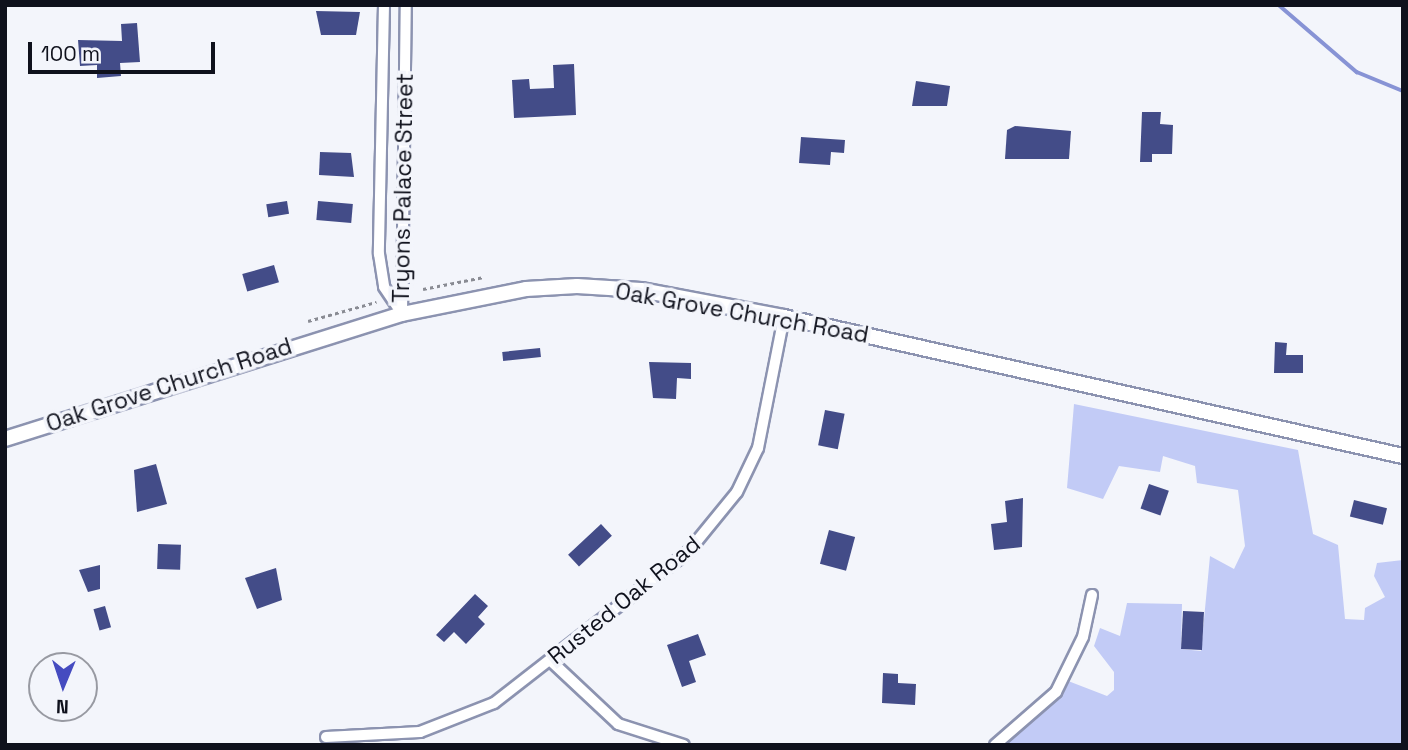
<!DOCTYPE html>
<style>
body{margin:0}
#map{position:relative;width:1408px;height:750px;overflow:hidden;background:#f3f5fb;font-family:"Space Grotesk",sans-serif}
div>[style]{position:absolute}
.green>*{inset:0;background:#c2cbf6}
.stream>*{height:3.5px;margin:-1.75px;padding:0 1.75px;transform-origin:1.75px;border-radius:1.75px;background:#8793d5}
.building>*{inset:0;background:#434c88;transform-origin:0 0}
.path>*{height:2.5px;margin-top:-1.25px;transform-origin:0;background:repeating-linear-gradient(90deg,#898b93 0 3.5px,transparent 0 7px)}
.roads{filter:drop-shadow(2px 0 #8c93b0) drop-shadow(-2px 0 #8c93b0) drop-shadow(0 2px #8c93b0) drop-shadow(0 -2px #8c93b0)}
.street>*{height:10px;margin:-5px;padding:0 5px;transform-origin:5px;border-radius:5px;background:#fff}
.secondary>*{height:14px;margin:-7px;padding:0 7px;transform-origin:7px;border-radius:7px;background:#fff}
span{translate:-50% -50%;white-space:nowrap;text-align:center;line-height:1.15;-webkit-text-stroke:7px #f3f5fb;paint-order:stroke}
.street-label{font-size:23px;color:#0f111c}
.frame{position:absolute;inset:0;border:7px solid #0f111c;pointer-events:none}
.north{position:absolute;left:28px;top:652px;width:70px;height:70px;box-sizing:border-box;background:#f3f5fb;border:2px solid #989aa2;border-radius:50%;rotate:182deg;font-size:19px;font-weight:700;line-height:28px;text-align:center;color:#0f111c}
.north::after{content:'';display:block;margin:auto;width:24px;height:32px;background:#454bc0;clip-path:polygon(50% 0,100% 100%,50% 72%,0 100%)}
.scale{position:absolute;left:28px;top:42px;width:187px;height:32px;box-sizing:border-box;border:4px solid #0f111c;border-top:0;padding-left:9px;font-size:21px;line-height:24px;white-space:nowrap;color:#0f111c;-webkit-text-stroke:5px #f3f5fb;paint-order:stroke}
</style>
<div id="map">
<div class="green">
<i style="clip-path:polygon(1074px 404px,1298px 450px,1313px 534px,1338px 545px,1345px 619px,1364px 620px,1365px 608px,1385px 597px,1374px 576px,1377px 563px,1403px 560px,1403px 745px,995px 745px,1063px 679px,1107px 696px,1114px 690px,1114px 672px,1094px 646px,1100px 628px,1120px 636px,1127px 603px,1182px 604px,1181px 649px,1201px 651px,1210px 556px,1234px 569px,1245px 546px,1238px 490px,1197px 483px,1195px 466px,1163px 456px,1160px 472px,1119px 466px,1103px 499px,1067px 488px)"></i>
</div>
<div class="stream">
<i style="left:1279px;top:5px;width:103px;rotate:40.7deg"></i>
<i style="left:1357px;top:72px;width:50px;rotate:22.4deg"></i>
</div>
<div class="building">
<i style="clip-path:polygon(316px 11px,360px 12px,356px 35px,321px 35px)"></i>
<i style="clip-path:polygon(137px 23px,140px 62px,120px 63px,121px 76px,97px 78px,97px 65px,80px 66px,78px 40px,122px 41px,121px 24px)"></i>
<i style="clip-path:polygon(574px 64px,576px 115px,514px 118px,512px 80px,529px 79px,530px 89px,554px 88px,553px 65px)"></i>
<i style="clip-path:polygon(916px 81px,950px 86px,947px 106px,912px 106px)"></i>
<i style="clip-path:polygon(1142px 112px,1161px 112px,1160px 124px,1173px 125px,1172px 154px,1152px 154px,1152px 162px,1140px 162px)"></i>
<i style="clip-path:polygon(1015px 126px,1071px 131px,1069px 159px,1005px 159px,1007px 130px)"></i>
<i style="clip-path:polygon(801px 137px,845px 140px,844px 153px,831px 152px,830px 165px,799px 163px)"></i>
<i style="clip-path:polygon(320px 152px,351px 153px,354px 177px,319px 175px)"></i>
<i style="left:287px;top:201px;width:13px;height:21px;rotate:81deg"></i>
<i style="left:318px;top:201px;width:35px;height:19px;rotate:5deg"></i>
<i style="left:274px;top:265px;width:18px;height:33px;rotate:74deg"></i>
<i style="clip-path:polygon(1275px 342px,1287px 343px,1286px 355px,1303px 355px,1303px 373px,1274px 373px)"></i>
<i style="left:540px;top:348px;width:9px;height:38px;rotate:84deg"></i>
<i style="clip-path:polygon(649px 362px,691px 363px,691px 379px,677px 378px,676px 399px,653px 398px)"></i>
<i style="left:825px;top:410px;width:20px;height:36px;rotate:11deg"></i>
<i style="clip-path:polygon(156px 464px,167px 504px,137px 512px,134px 470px)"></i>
<i style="left:1149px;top:484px;width:21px;height:26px;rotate:19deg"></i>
<i style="clip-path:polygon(1023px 498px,1022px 547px,994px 550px,991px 524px,1007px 522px,1005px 501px)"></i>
<i style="left:1354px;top:500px;width:34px;height:17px;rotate:14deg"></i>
<i style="left:601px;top:524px;width:16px;height:45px;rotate:47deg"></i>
<i style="left:829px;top:530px;width:27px;height:35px;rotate:15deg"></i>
<i style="left:158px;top:544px;width:23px;height:25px;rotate:2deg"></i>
<i style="clip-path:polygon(100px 565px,100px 589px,88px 592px,79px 570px)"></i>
<i style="clip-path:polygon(276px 568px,282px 600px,257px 609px,245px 578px)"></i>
<i style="clip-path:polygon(475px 594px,488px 606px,478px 617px,485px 624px,466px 644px,454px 632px,444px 642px,436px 635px)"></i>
<i style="left:105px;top:606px;width:22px;height:12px;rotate:74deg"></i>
<i style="left:1183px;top:611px;width:21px;height:38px;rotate:3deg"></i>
<i style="clip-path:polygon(698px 634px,706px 655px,689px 661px,696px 682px,682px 687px,667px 645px)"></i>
<i style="clip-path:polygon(883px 673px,898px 674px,898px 683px,916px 684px,915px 705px,882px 703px)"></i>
</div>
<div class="path">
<i style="left:423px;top:289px;width:62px;rotate:-11.1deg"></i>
<i style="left:308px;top:321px;width:71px;rotate:-15.6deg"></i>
</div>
<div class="roads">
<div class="street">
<i style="left:384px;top:5px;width:249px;rotate:91.2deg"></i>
<i style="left:379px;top:254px;width:33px;rotate:81deg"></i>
<i style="left:384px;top:287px;width:32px;rotate:56deg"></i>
<i style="left:402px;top:314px;width:309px;rotate:-89.3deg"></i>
<i style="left:551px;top:661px;width:92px;rotate:43.2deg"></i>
<i style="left:618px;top:724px;width:69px;rotate:17.7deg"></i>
<i style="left:326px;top:737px;width:94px;rotate:-3deg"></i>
<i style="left:420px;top:732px;width:79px;rotate:-21.4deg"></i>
<i style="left:494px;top:703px;width:246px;rotate:-37.9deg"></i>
<i style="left:688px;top:552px;width:77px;rotate:-50.8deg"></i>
<i style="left:737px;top:492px;width:49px;rotate:-64.5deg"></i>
<i style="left:758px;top:448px;width:134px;rotate:-78.8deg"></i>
<i style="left:995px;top:745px;width:81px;rotate:-41deg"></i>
<i style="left:1056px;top:692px;width:61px;rotate:-63.9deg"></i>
<i style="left:1083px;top:637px;width:43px;rotate:-77.9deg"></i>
</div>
<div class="secondary">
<i style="left:5px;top:439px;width:416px;rotate:-17.5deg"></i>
<i style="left:402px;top:314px;width:126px;rotate:-11.4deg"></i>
<i style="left:526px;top:289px;width:51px;rotate:-3.4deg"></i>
<i style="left:577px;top:286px;width:64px;rotate:3.6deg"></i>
<i style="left:641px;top:290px;width:146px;rotate:10.7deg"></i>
<i style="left:784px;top:317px;width:634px;rotate:12.66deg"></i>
</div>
</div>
<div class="street-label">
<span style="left:403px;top:188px;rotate:-89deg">Tryons Palace Street</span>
<span style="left:742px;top:313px;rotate:10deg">Oak Grove Church Road</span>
<span style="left:169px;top:385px;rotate:-18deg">Oak Grove Church Road</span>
<span style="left:624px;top:600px;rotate:-39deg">Rusted Oak Road</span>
</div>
<div class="frame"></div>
<div class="north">N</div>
<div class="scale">100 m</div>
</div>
